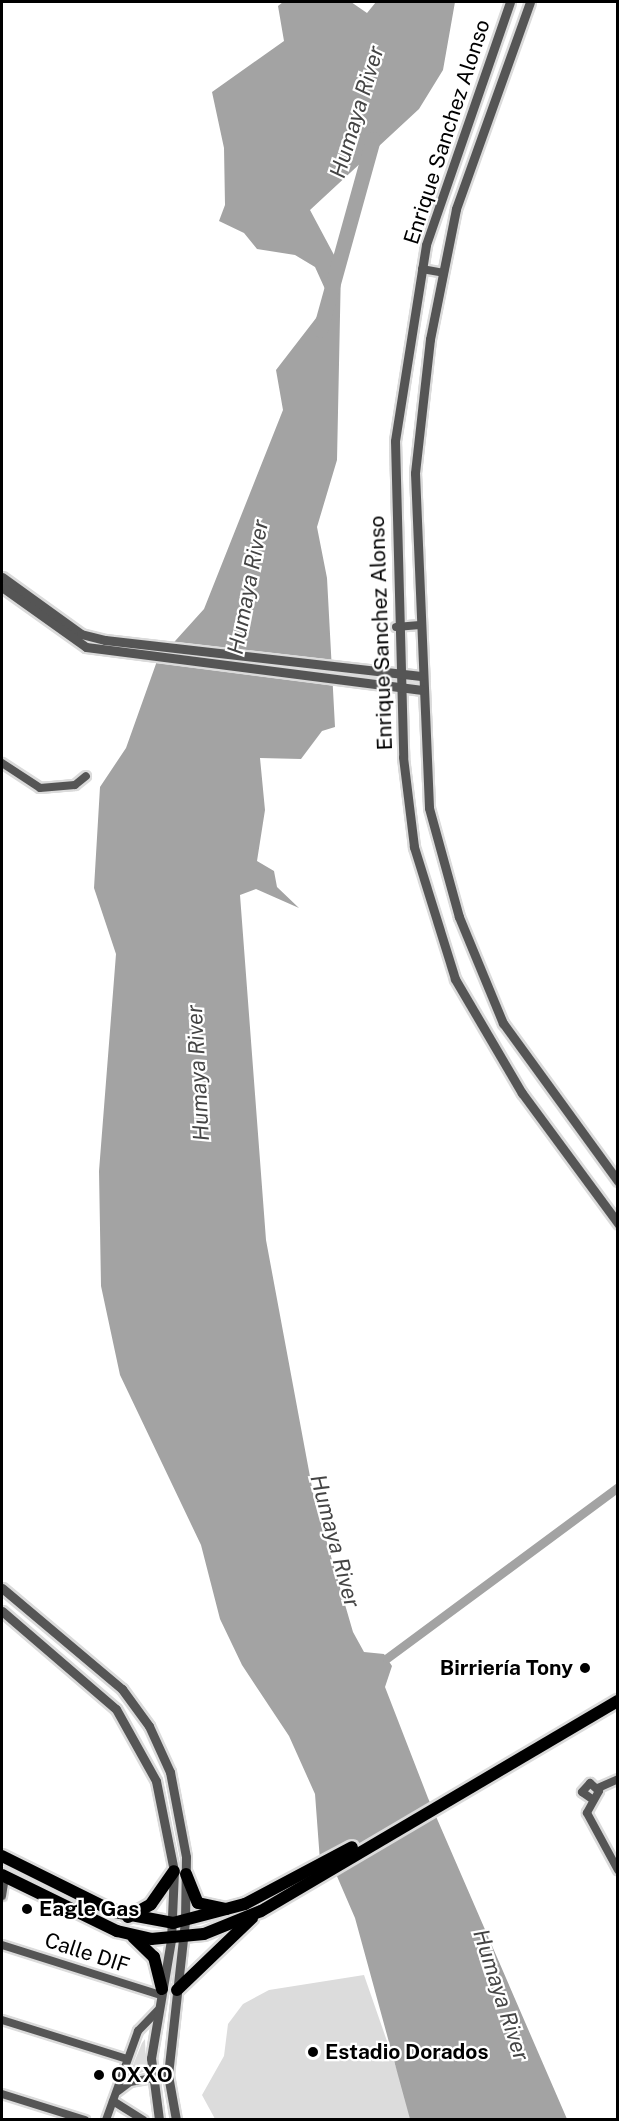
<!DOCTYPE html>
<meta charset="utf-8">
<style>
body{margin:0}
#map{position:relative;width:619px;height:2121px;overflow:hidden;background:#fff;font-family:"Public Sans",sans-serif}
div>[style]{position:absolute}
.green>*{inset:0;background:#dcdcdc}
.water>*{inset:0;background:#a3a3a3}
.canal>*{height:9px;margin:-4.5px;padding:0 4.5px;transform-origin:4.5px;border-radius:4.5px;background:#a3a3a3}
.river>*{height:15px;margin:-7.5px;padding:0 7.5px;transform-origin:7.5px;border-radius:7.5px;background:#a3a3a3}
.roads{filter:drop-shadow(2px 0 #dbdbdb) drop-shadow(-2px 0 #dbdbdb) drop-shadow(0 2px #dbdbdb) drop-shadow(0 -2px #dbdbdb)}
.minor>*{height:8px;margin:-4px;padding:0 4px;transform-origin:4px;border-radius:4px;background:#555}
.tertiary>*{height:9px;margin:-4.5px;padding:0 4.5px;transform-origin:4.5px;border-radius:4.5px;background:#555}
.primary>*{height:12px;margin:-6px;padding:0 6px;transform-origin:6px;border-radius:6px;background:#000}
.dots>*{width:16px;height:16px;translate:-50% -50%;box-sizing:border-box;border:3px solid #fff;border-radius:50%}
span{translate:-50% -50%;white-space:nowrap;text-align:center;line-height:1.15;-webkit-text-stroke:4.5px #fff;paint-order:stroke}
.street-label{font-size:21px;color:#000}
.poi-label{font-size:21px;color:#000;font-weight:700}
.right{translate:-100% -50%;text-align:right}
.left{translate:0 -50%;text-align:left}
.water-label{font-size:22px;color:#444;font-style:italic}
.frame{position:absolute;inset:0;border:3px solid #000;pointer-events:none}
</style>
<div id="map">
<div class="green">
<i style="clip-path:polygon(364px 1975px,414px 2119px,215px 2119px,202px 2095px,224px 2056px,228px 2024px,243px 2004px,269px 1990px)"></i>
<i style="clip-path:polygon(145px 2039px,146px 2071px,128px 2077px,142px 2043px)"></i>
</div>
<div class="water">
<i style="clip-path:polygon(283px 2px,351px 2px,367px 13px,376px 2px,455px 2px,443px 70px,419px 109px,310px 210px,341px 268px,337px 460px,317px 527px,327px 578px,335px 727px,322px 731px,301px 759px,260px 758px,265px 810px,257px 861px,274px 871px,277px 887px,299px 908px,256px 889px,240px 895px,266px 1240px,314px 1498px,353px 1632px,364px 1652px,384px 1654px,392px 1666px,385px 1687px,428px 1798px,567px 2119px,410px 2119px,355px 1918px,336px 1874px,320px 1861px,315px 1794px,289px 1736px,242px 1665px,220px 1619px,201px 1545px,120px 1375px,101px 1286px,99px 1171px,116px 954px,94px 888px,100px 787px,126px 748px,157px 661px,204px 609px,283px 410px,276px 370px,330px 300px,315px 267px,295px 255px,257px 249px,244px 233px,219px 221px,225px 205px,224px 148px,212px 92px,284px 41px,278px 6px)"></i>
</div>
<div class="canal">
<i style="left:387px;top:1658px;width:287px;rotate:-36.5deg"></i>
</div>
<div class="river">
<i style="left:320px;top:330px;width:198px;rotate:-74.5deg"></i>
</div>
<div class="roads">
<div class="minor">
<i style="left:422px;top:269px;width:22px;rotate:10deg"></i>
<i style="left:396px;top:627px;width:24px;rotate:-5deg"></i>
<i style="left:2px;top:763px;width:45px;rotate:33.3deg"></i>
<i style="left:40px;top:788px;width:35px;rotate:-5deg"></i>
<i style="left:75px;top:785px;width:14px;rotate:-39deg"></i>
<i style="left:598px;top:1788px;width:22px;rotate:-24deg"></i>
<i style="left:592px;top:1799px;width:12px;rotate:-145deg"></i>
<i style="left:582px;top:1792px;width:12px;rotate:-48deg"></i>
<i style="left:590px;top:1783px;width:12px;rotate:42deg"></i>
<i style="left:599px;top:1791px;width:25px;rotate:119deg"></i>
<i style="left:587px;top:1813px;width:65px;rotate:61.5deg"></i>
<i style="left:2px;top:1896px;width:19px;rotate:-81deg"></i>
<i style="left:2px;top:1945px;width:167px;rotate:17.5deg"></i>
<i style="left:2px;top:2020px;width:131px;rotate:17.3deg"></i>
<i style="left:118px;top:2091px;width:15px;rotate:-37deg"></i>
<i style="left:130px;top:2082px;width:39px;rotate:-10deg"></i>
<i style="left:2px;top:2094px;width:87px;rotate:17.4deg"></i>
<i style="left:113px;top:2101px;width:36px;rotate:32deg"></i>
<i style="left:106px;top:2120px;width:95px;rotate:-70.2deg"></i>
<i style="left:138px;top:2031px;width:28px;rotate:-46deg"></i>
</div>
<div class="tertiary">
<i style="left:510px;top:2px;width:257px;rotate:109.1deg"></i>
<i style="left:426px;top:245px;width:198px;rotate:99deg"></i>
<i style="left:395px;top:441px;width:316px;rotate:88.5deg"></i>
<i style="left:403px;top:757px;width:91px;rotate:83deg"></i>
<i style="left:414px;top:847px;width:138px;rotate:72.7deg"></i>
<i style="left:455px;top:979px;width:132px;rotate:59.6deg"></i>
<i style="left:522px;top:1093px;width:162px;rotate:53.6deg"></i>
<i style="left:530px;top:2px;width:220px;rotate:109.7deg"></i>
<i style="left:456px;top:209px;width:133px;rotate:101.3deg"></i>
<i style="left:430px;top:339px;width:135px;rotate:96.4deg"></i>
<i style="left:415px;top:473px;width:335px;rotate:87.6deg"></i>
<i style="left:429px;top:808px;width:113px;rotate:74.6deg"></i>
<i style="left:459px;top:917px;width:115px;rotate:67.5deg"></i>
<i style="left:503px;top:1023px;width:195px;rotate:54deg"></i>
<i style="left:2px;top:577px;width:97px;rotate:35.8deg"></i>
<i style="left:81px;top:634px;width:25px;rotate:14deg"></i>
<i style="left:105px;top:640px;width:318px;rotate:6.5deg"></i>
<i style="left:2px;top:587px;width:103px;rotate:35.5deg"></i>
<i style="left:86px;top:647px;width:339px;rotate:7.3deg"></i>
<i style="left:2px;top:1588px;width:157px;rotate:40.1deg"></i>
<i style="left:122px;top:1689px;width:46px;rotate:53.9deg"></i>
<i style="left:149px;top:1726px;width:51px;rotate:65.5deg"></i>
<i style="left:170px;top:1772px;width:86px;rotate:79.3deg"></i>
<i style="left:186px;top:1857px;width:64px;rotate:90.9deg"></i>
<i style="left:185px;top:1921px;width:155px;rotate:96.3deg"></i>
<i style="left:168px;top:2075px;width:46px;rotate:79.9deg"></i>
<i style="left:2px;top:1611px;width:150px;rotate:40.7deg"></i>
<i style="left:116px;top:1709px;width:82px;rotate:60.9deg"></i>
<i style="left:156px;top:1781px;width:92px;rotate:78.7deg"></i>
<i style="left:174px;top:1871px;width:69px;rotate:92.5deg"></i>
<i style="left:171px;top:1940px;width:120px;rotate:99.6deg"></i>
<i style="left:151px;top:2058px;width:63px;rotate:82.6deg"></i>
</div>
<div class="primary">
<i style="left:2px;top:1856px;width:126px;rotate:26.4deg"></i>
<i style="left:115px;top:1912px;width:59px;rotate:10.7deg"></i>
<i style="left:173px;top:1923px;width:74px;rotate:-14.8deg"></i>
<i style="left:245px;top:1904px;width:121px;rotate:-28deg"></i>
<i style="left:186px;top:1874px;width:31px;rotate:68deg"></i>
<i style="left:198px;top:1903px;width:29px;rotate:12deg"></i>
<i style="left:2px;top:1875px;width:128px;rotate:26deg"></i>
<i style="left:117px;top:1931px;width:35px;rotate:13deg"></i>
<i style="left:151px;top:1939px;width:53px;rotate:-5.4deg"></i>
<i style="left:204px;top:1934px;width:61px;rotate:-22deg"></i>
<i style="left:261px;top:1911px;width:414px;rotate:-30.5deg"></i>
<i style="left:128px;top:1917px;width:26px;rotate:-29deg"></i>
<i style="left:151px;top:1904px;width:40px;rotate:-55.1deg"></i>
<i style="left:133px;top:1937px;width:29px;rotate:44deg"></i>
<i style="left:154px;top:1957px;width:33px;rotate:76deg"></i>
<i style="left:177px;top:1990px;width:104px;rotate:-43.8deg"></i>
</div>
</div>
<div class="dots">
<i style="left:585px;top:1668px;background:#000"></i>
<i style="left:27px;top:1909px;background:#000"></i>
<i style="left:313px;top:2052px;background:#000"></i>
<i style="left:99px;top:2075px;background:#000"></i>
</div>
<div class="street-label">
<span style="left:447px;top:132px;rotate:-72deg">Enrique Sanchez Alonso</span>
<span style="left:381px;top:633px;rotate:-92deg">Enrique Sanchez Alonso</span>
<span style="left:87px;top:1953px;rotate:18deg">Calle DIF</span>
</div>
<div class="poi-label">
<span class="right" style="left:573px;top:1668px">Birriería Tony</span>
<span class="left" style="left:39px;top:1909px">Eagle Gas</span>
<span class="left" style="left:325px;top:2052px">Estadio Dorados</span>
<span class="left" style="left:111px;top:2075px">OXXO</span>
</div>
<div class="water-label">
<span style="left:357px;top:112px;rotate:-73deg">Humaya River</span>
<span style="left:248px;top:587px;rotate:-79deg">Humaya River</span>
<span style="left:198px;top:1073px;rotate:-93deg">Humaya River</span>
<span style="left:335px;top:1541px;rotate:75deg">Humaya River</span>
<span style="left:501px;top:1995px;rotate:72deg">Humaya River</span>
</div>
<div class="frame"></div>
</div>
